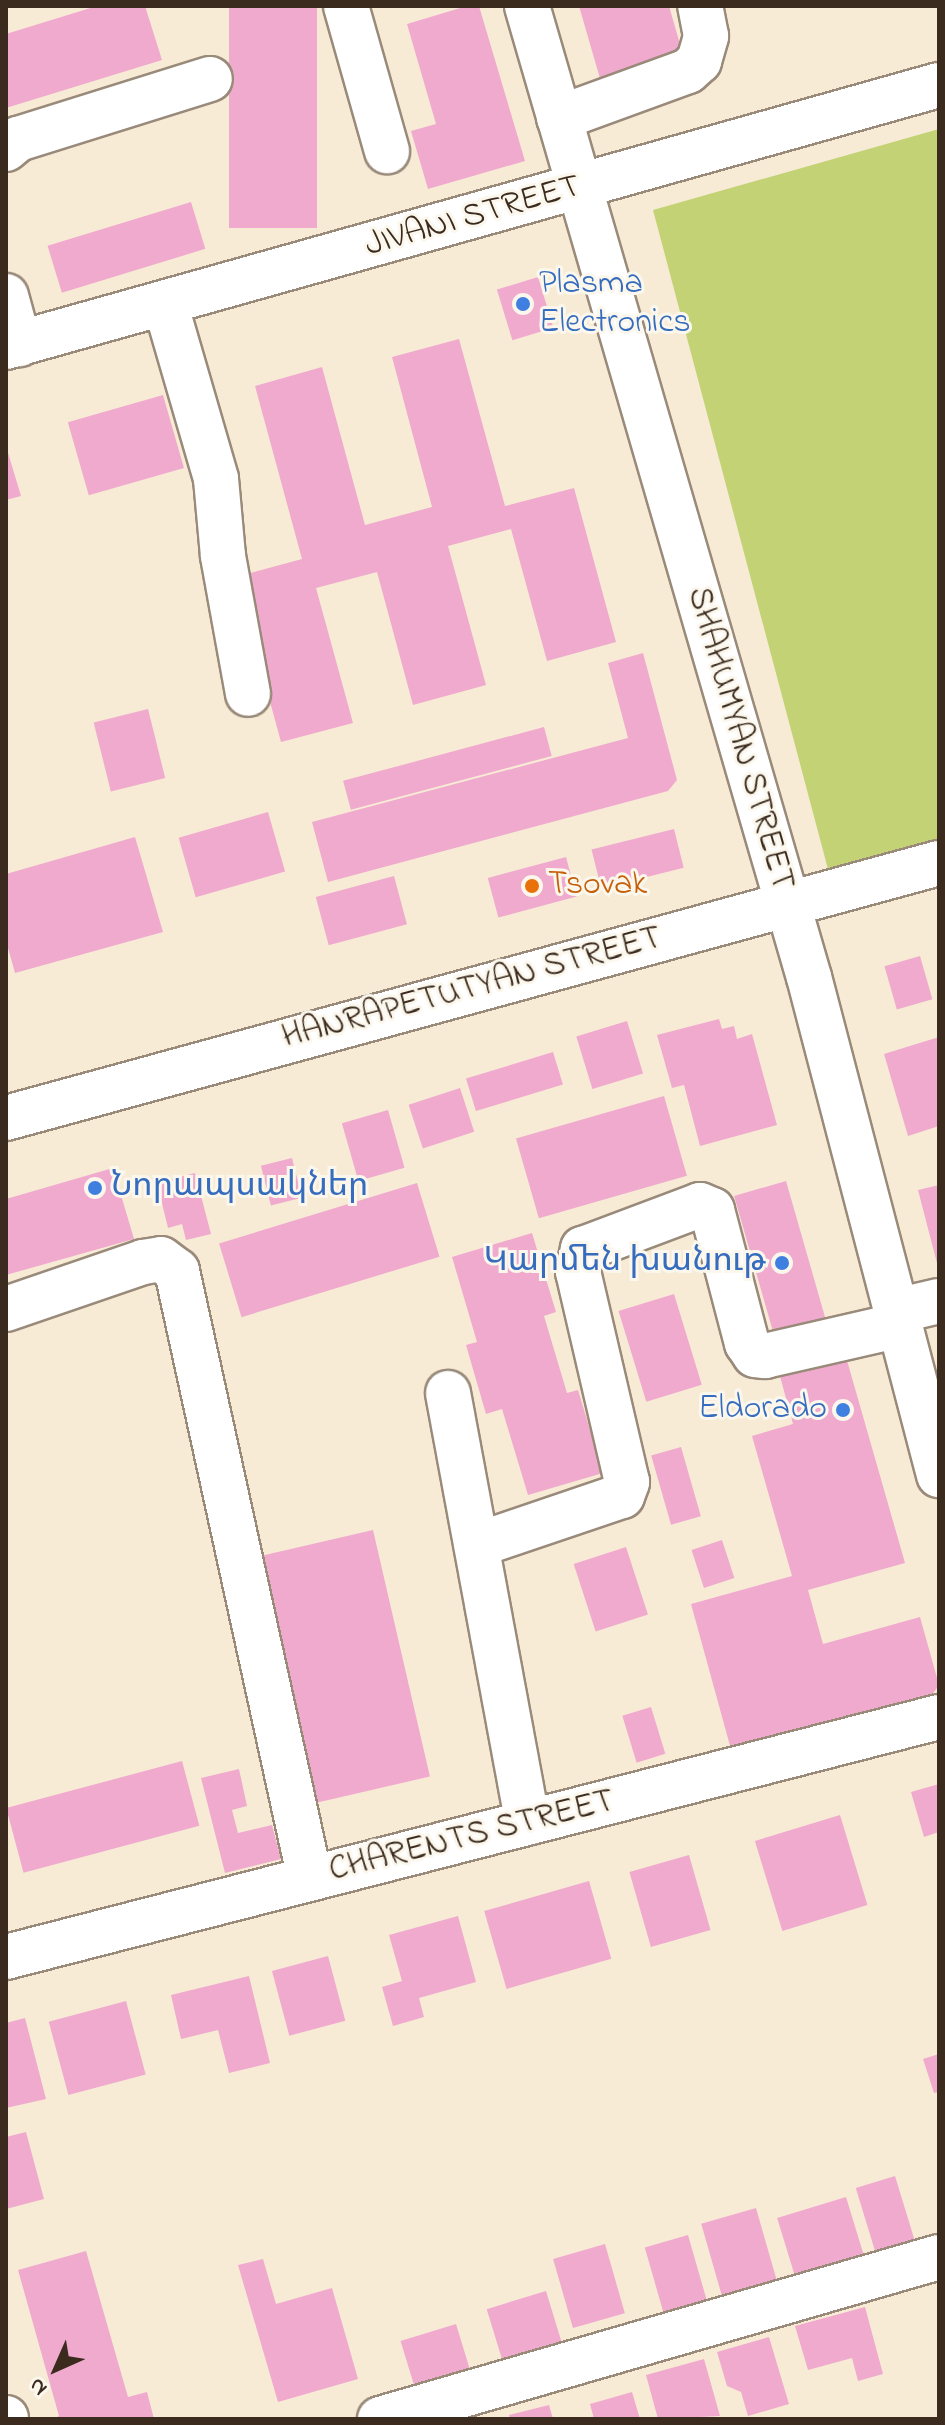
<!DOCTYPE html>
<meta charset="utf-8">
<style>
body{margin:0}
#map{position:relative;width:945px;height:2425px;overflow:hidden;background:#f7ebd6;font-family:"Indie Flower","Noto Sans Armenian",sans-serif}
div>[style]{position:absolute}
.green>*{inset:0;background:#c2d274}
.building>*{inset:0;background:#f0aace;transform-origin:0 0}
.roads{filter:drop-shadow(2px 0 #998a7a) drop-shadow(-2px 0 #998a7a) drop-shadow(0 2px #998a7a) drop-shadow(0 -2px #998a7a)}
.minor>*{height:44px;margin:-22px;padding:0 22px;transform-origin:22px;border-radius:22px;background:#fff}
.major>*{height:44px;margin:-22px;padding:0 22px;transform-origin:22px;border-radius:22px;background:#fff}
.dots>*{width:22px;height:22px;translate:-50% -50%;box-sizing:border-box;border:4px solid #fbf7ec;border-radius:50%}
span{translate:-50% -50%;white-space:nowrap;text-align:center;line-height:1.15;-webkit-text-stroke:6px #fbf7ec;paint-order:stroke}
.street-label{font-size:34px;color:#3b2a1e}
.shop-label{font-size:34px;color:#366cbe}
.left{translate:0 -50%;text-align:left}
.right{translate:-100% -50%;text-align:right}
.food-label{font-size:34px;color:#c56008}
.frame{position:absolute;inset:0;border:8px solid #3b2a1e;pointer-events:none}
.north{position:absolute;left:16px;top:2329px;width:80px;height:80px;-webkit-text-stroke:6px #fbf7ec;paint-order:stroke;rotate:225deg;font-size:22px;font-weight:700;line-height:32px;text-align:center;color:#3b2a1e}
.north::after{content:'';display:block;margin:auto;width:28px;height:36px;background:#3b2a1e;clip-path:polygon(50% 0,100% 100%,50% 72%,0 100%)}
</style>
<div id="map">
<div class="green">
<i style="clip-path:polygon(939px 129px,939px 843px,829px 873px,653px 210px)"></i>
</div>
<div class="building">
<i style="clip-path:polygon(97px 6px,145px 6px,162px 60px,6px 108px,6px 34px)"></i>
<i style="left:229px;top:6px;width:88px;height:222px"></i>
<i style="clip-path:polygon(467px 6px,479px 6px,525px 161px,428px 189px,411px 131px,436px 124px,407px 24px)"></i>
<i style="clip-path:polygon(579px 6px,669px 6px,684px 58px,601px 82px)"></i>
<i style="left:191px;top:202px;width:49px;height:150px;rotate:73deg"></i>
<i style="left:538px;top:277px;width:53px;height:43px;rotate:73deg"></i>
<i style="clip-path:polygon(459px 339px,505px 506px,574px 488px,616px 642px,547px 661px,511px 529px,448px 546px,486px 685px,413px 705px,377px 572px,316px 588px,353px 723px,281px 742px,236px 577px,302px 559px,255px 386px,322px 367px,365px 525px,432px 507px,392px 357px)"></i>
<i style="left:163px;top:395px;width:76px;height:99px;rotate:74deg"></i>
<i style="clip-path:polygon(6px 446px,21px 496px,6px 500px)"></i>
<i style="clip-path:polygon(643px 653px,677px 780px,668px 791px,328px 882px,312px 822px,628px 738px,608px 663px)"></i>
<i style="left:148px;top:709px;width:71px;height:56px;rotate:76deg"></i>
<i style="left:544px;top:727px;width:30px;height:208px;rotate:75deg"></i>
<i style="left:268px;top:812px;width:62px;height:93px;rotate:74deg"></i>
<i style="left:674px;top:829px;width:40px;height:85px;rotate:76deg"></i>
<i style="clip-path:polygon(135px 837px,163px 932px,15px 973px,6px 941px,6px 874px)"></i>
<i style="left:566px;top:857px;width:41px;height:81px;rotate:75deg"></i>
<i style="left:394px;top:876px;width:50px;height:81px;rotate:75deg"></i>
<i style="left:920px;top:956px;width:45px;height:37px;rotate:74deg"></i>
<i style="clip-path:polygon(719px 1019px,722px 1029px,734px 1026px,737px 1039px,752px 1034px,777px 1125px,700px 1146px,684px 1085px,672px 1088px,657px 1035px)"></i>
<i style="left:627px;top:1021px;width:55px;height:53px;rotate:73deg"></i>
<i style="clip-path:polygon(939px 1037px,939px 1126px,908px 1136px,884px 1054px)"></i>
<i style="left:553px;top:1052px;width:34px;height:91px;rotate:73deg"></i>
<i style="left:460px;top:1088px;width:46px;height:54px;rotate:72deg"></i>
<i style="left:664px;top:1096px;width:83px;height:154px;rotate:74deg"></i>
<i style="left:388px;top:1110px;width:60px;height:48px;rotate:74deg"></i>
<i style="left:292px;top:1158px;width:41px;height:32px;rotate:76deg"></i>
<i style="clip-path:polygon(113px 1168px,134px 1239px,6px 1275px,6px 1199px)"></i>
<i style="clip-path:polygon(195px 1173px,211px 1234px,186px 1240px,182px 1224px,168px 1228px,157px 1183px)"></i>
<i style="left:786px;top:1181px;width:156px;height:54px;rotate:74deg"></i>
<i style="left:417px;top:1183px;width:77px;height:207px;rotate:73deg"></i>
<i style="clip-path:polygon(939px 1185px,939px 1267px,938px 1267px,918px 1190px)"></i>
<i style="clip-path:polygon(532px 1233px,556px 1312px,544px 1316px,567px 1393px,578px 1390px,603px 1473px,528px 1495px,502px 1409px,486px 1414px,466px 1345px,477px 1342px,452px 1257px)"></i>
<i style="left:674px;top:1294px;width:95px;height:58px;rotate:73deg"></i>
<i style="clip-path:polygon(844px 1350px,905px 1563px,808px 1590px,823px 1644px,920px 1617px,939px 1685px,929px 1699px,732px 1753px,691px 1604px,792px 1576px,752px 1436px,793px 1424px,778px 1369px)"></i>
<i style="left:681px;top:1447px;width:72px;height:31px;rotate:74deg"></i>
<i style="left:373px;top:1530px;width:253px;height:121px;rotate:77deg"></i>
<i style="left:722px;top:1540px;width:40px;height:32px;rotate:72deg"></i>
<i style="left:626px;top:1547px;width:71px;height:55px;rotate:72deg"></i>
<i style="left:651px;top:1707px;width:49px;height:30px;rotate:73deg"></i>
<i style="left:182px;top:1761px;width:67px;height:182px;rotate:75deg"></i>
<i style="clip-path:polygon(239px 1769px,247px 1806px,232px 1810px,238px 1833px,272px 1825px,281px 1859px,225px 1873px,201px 1778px)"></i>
<i style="clip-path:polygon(939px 1784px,939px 1832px,924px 1837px,911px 1792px)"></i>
<i style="left:840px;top:1815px;width:94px;height:89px;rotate:73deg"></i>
<i style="left:689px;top:1855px;width:78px;height:62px;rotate:74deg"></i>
<i style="left:589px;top:1881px;width:81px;height:109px;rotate:74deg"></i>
<i style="clip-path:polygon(458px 1916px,476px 1982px,419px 1998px,424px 2017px,393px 2026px,382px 1987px,402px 1981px,389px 1935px)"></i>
<i style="left:328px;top:1956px;width:67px;height:58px;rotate:75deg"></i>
<i style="clip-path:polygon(249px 1976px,270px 2063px,229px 2073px,218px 2030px,181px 2039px,171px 1995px)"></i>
<i style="left:126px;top:2001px;width:76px;height:80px;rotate:75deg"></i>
<i style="clip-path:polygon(25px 2018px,46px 2099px,6px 2108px,6px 2023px)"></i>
<i style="clip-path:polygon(939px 2054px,939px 2092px,934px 2093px,923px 2059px)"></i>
<i style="clip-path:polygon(26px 2132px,44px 2199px,6px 2209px,6px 2137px)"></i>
<i style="left:895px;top:2176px;width:76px;height:41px;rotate:73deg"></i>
<i style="left:846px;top:2197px;width:69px;height:72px;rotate:73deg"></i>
<i style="left:756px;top:2208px;width:81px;height:57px;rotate:74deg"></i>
<i style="left:688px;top:2235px;width:71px;height:45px;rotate:74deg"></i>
<i style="left:605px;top:2244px;width:72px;height:54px;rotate:74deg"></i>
<i style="clip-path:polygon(86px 2251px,128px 2397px,147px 2392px,154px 2419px,54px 2419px,59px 2416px,18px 2270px)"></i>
<i style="clip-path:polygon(263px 2259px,276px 2304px,332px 2288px,358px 2379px,278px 2402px,238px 2265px)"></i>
<i style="left:546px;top:2291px;width:53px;height:62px;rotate:73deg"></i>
<i style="clip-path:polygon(865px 2307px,883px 2374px,858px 2381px,852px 2358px,808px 2370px,795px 2326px)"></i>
<i style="left:456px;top:2324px;width:48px;height:58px;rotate:73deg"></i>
<i style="clip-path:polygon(769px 2337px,789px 2404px,748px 2416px,741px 2392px,727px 2386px,717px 2352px)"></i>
<i style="clip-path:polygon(704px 2359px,720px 2416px,658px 2419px,646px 2375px)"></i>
<i style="clip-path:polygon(632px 2392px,640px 2419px,594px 2419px,590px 2404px)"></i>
<i style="clip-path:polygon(549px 2405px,553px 2419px,510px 2419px,509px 2415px)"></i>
</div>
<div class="roads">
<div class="minor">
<i style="left:346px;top:6px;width:151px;rotate:74.2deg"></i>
<i style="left:527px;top:6px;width:1011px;rotate:73.81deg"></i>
<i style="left:809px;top:977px;width:515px;rotate:75.37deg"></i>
<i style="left:559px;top:118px;width:137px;rotate:-20deg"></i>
<i style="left:688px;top:71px;width:15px;rotate:-42deg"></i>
<i style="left:699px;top:61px;width:26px;rotate:-74deg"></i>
<i style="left:706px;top:36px;width:31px;rotate:-101deg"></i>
<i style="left:6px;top:149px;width:16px;rotate:-40deg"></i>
<i style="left:18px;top:139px;width:201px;rotate:-17.4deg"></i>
<i style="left:6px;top:296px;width:50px;rotate:74.8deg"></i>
<i style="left:165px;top:303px;width:183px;rotate:73.8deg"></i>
<i style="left:216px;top:479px;width:77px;rotate:84.8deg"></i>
<i style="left:223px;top:556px;width:140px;rotate:79.7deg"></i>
<i style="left:6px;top:347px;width:969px;rotate:-15.69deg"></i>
<i style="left:6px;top:1309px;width:145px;rotate:-18.9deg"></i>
<i style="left:143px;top:1262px;width:18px;rotate:-9deg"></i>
<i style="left:161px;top:1259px;width:20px;rotate:37deg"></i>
<i style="left:177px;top:1271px;width:622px;rotate:77.66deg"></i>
<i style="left:896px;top:1311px;width:44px;rotate:-13.1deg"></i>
<i style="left:448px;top:1393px;width:437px;rotate:79.5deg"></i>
<i style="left:477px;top:1545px;width:153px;rotate:-18.7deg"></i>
<i style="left:622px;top:1496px;width:15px;rotate:-70deg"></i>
<i style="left:627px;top:1482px;width:216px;rotate:-103.1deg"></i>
<i style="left:578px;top:1272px;width:24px;rotate:-78deg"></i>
<i style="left:583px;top:1249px;width:125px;rotate:-20.6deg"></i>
<i style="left:700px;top:1205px;width:13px;rotate:23deg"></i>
<i style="left:712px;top:1210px;width:138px;rotate:75.3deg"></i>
<i style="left:747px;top:1343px;width:14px;rotate:56deg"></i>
<i style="left:755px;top:1355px;width:10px;rotate:6deg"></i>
<i style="left:765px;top:1356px;width:139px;rotate:-12.9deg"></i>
<i style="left:6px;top:1957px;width:963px;rotate:-14.43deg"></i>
<i style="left:6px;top:2418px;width:1px;rotate:90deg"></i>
<i style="left:380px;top:2419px;width:582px;rotate:-16.16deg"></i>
</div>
<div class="major">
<i style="left:6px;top:1118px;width:967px;rotate:-15.29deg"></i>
</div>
</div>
<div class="dots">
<i style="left:523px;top:304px;background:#3f7fe0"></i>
<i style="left:532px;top:886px;background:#e8710a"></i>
<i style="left:95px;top:1188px;background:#3f7fe0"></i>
<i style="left:782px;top:1263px;background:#3f7fe0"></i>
<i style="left:843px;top:1410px;background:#3f7fe0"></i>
</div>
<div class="street-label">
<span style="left:473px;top:217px;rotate:-16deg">JIVANI STREET</span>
<span style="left:739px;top:739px;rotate:74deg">SHAHUMYAN STREET</span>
<span style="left:472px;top:989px;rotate:-15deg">HANRAPETUTYAN STREET</span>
<span style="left:472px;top:1837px;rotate:-14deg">CHARENTS STREET</span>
</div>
<div class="shop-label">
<span class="left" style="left:539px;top:304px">Plasma<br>Electronics</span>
<span class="left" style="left:111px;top:1188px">Նորապսակներ</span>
<span class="right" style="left:766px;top:1263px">Կարմեն խանութ</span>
<span class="right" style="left:827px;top:1410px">Eldorado</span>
</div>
<div class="food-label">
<span class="left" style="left:548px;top:886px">Tsovak</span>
</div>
<div class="frame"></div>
<div class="north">N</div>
</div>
